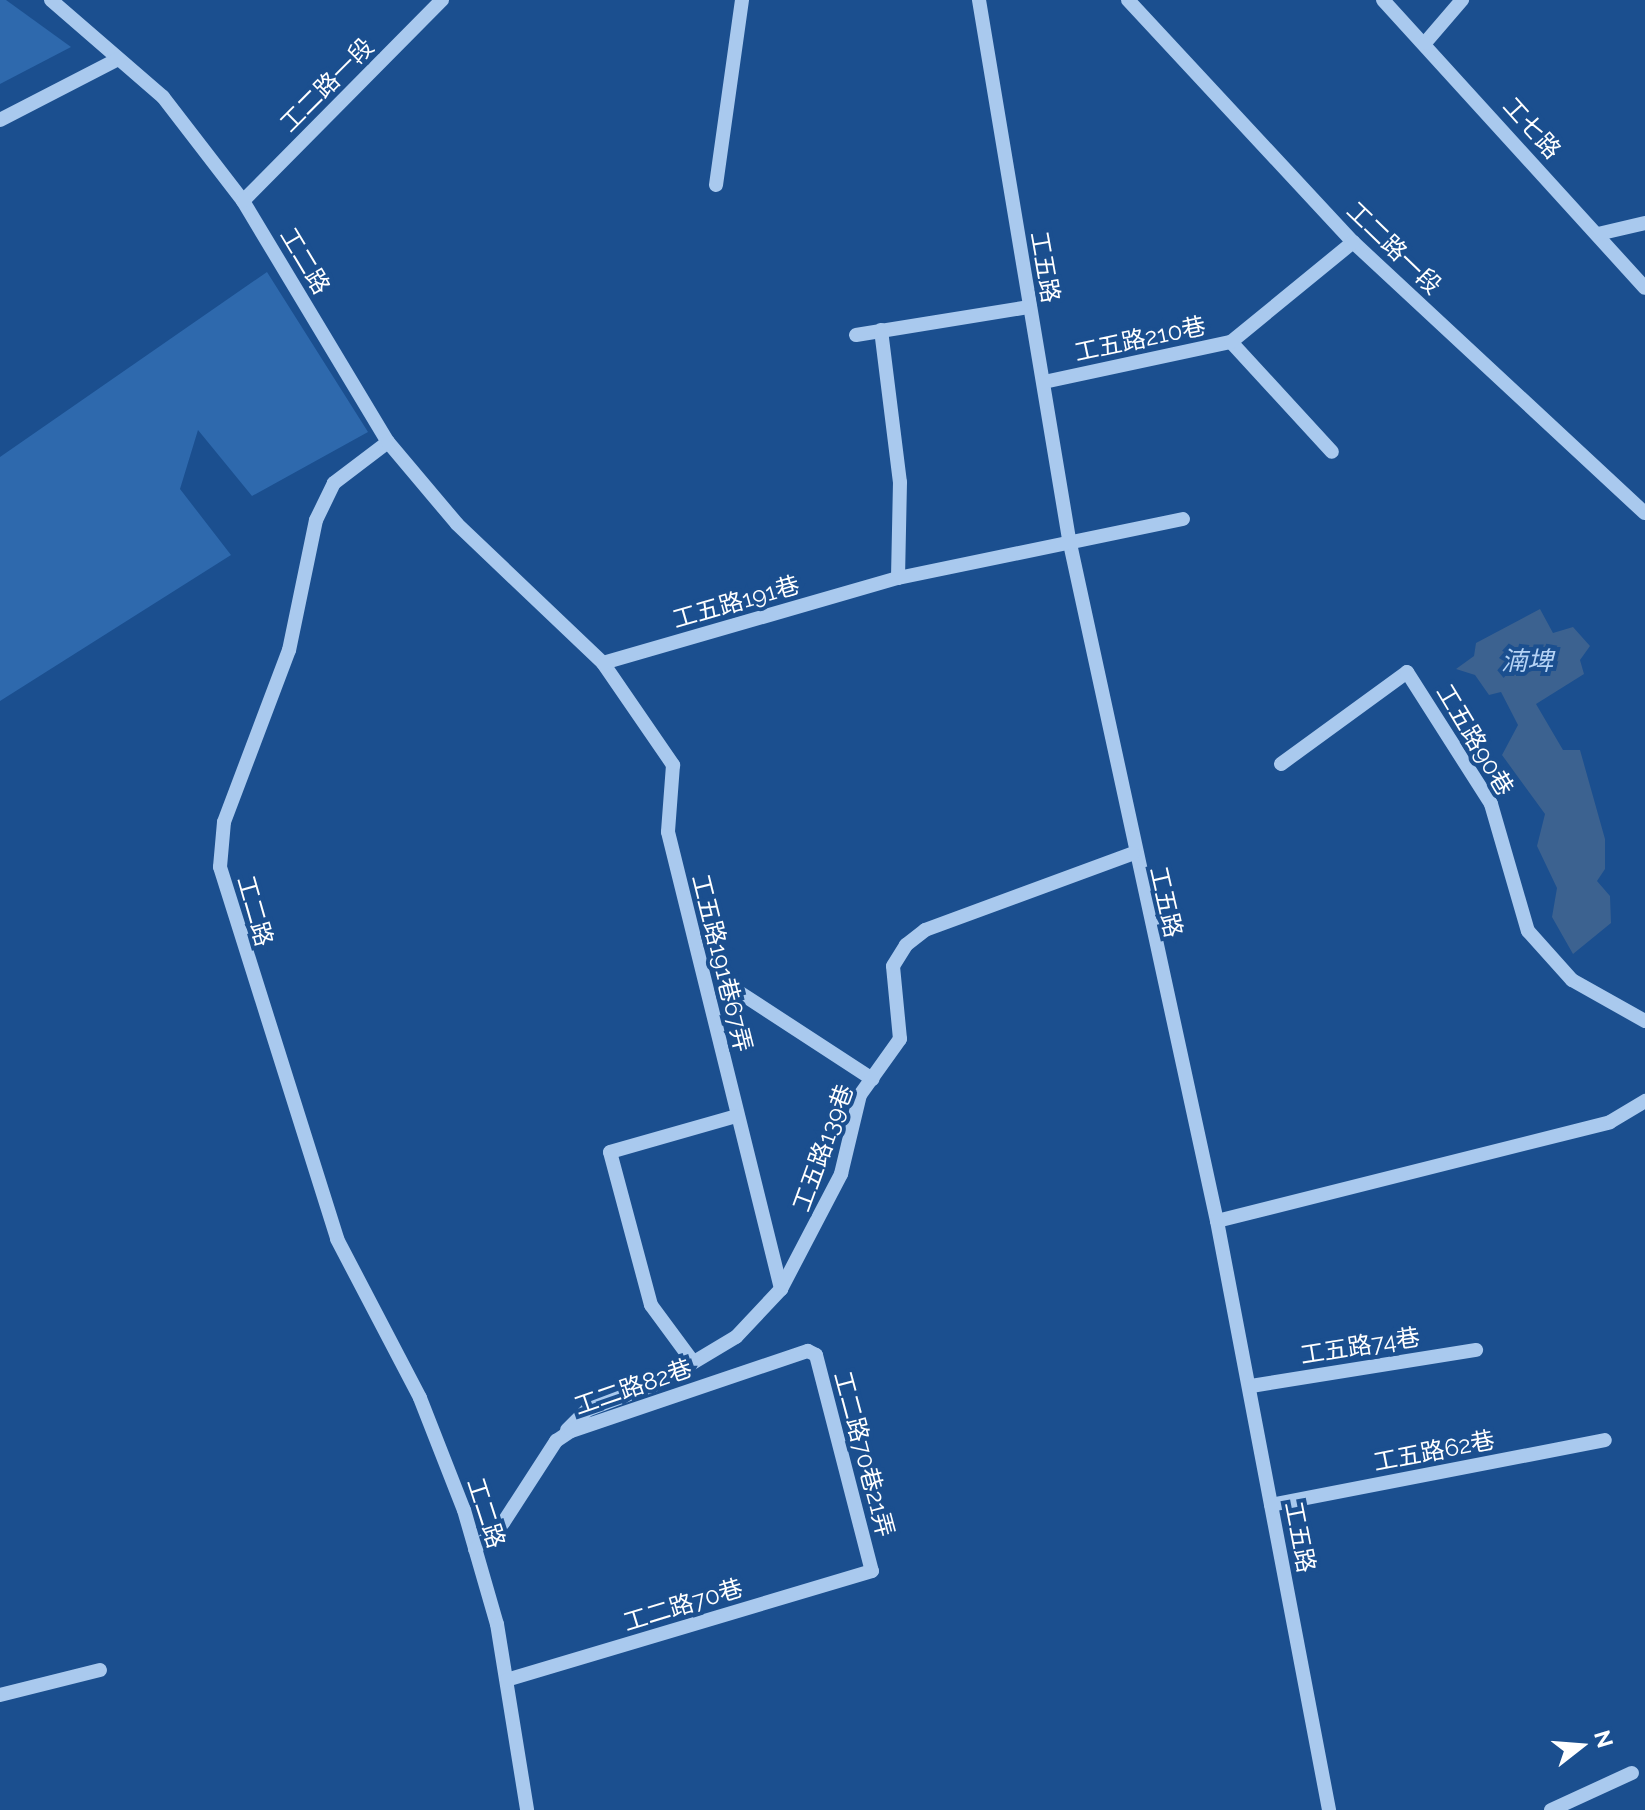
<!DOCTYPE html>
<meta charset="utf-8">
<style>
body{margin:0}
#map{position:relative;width:1645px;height:1810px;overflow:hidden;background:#1b4f8f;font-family:Raleway,"Noto Sans TC",sans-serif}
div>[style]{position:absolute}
.green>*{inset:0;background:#2e69ad}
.water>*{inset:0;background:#3c6290}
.minor>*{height:14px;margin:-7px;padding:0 7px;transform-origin:7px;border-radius:7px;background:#a9c9ee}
span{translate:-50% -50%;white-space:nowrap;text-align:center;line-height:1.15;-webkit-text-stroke:8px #1b4f8f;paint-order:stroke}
.street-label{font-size:24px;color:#fff}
.water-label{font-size:26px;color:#b5d3f5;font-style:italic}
.north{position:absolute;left:1541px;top:1706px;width:80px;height:80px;-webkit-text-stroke:6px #1b4f8f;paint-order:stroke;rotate:73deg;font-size:22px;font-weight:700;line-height:32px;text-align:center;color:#fff}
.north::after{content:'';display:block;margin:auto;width:28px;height:36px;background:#fff;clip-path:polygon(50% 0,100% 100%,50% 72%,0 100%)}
</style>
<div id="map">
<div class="green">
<i style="clip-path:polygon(0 0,6px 0,71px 47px,0 84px)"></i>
<i style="clip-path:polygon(267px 272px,368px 432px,252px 496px,198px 430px,180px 489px,231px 555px,0 701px,0 457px)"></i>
</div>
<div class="water">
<i style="clip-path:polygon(1540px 609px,1553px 633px,1573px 627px,1590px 646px,1580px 660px,1584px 674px,1536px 704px,1563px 750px,1580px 750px,1605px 839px,1605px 869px,1597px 881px,1610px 896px,1611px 923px,1573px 954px,1552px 917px,1557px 888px,1537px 846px,1545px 814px,1502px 755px,1518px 725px,1501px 692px,1489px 695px,1475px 675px,1456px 669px,1474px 656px,1476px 643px)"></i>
</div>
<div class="minor">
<i style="left:51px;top:0;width:148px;rotate:40.9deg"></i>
<i style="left:163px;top:97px;width:131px;rotate:52.4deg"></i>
<i style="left:243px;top:201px;width:281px;rotate:59deg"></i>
<i style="left:388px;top:442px;width:68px;rotate:142.8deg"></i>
<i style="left:334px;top:483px;width:41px;rotate:115.9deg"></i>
<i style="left:316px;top:520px;width:133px;rotate:101.7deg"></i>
<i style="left:289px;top:650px;width:184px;rotate:110.7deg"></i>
<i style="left:224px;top:822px;width:45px;rotate:95.1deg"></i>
<i style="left:220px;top:867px;width:390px;rotate:72.5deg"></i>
<i style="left:337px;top:1239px;width:179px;rotate:62.4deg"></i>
<i style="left:420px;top:1398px;width:120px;rotate:68.6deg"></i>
<i style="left:464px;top:1510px;width:119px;rotate:73.9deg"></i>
<i style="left:497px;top:1624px;width:188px;rotate:80.8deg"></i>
<i style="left:979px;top:0;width:546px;rotate:80.52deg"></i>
<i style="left:1069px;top:539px;width:698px;rotate:77.76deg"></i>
<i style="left:1217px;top:1221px;width:600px;rotate:79.23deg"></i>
<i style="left:1128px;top:0;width:330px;rotate:47.1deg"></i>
<i style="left:1353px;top:242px;width:398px;rotate:42.9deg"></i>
<i style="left:1383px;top:0;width:389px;rotate:47.7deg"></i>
<i style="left:1425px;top:43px;width:57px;rotate:-49.3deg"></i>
<i style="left:0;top:120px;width:133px;rotate:-27.3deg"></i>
<i style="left:716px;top:185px;width:187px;rotate:-82deg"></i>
<i style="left:243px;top:201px;width:283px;rotate:-45.3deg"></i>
<i style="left:1598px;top:234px;width:48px;rotate:-13.2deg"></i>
<i style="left:881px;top:330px;width:153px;rotate:82.9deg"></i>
<i style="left:900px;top:482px;width:96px;rotate:91.2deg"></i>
<i style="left:856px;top:335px;width:174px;rotate:-9.2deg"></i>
<i style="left:1231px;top:342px;width:149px;rotate:47.4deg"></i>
<i style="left:1044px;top:382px;width:191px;rotate:-12.1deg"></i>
<i style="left:1231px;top:342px;width:158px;rotate:-39.3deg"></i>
<i style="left:388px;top:442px;width:107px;rotate:49.9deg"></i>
<i style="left:457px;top:524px;width:202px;rotate:43.6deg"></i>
<i style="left:603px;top:663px;width:124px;rotate:55.5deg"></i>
<i style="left:673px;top:765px;width:67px;rotate:94.3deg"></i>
<i style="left:668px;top:832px;width:471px;rotate:76.1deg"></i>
<i style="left:603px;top:663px;width:307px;rotate:-16.1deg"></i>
<i style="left:898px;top:578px;width:291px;rotate:-11.7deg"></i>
<i style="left:1281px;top:764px;width:156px;rotate:-36.1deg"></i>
<i style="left:1407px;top:672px;width:156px;rotate:57.5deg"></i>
<i style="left:1491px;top:804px;width:132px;rotate:73.8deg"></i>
<i style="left:1528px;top:931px;width:66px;rotate:48.1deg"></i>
<i style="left:1572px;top:980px;width:84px;rotate:29.3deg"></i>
<i style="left:725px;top:983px;width:176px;rotate:33.1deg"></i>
<i style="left:1217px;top:1221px;width:405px;rotate:-14.1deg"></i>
<i style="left:1610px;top:1122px;width:41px;rotate:-31deg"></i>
<i style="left:693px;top:1362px;width:71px;rotate:-126.4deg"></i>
<i style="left:651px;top:1305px;width:158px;rotate:-105deg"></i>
<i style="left:610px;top:1152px;width:131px;rotate:-15.9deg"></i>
<i style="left:1251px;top:1386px;width:228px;rotate:-9.1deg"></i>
<i style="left:567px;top:1430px;width:28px;rotate:-45deg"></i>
<i style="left:587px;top:1410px;width:77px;rotate:-20.6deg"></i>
<i style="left:659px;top:1383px;width:90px;rotate:-30.9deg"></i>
<i style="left:736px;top:1337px;width:66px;rotate:-46.8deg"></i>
<i style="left:781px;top:1289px;width:130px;rotate:-62.4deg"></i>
<i style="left:841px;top:1174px;width:81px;rotate:-76.5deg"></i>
<i style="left:860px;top:1095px;width:69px;rotate:-54.5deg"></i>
<i style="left:900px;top:1039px;width:73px;rotate:-95.5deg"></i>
<i style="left:893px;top:966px;width:25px;rotate:-58deg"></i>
<i style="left:906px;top:945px;width:24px;rotate:-38deg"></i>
<i style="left:925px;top:930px;width:221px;rotate:-20.2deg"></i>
<i style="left:1271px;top:1505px;width:340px;rotate:-11deg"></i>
<i style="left:475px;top:1549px;width:38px;rotate:-43deg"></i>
<i style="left:503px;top:1523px;width:98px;rotate:-57.1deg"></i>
<i style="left:556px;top:1441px;width:18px;rotate:-34deg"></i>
<i style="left:571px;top:1431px;width:250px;rotate:-18.7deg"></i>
<i style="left:808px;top:1351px;width:9px;rotate:27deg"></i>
<i style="left:816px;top:1355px;width:223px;rotate:75.5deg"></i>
<i style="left:872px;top:1571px;width:381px;rotate:163.4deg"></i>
<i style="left:0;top:1695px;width:103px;rotate:-14deg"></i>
<i style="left:1551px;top:1810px;width:89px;rotate:-24.6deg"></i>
</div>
<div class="street-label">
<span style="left:327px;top:85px;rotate:-45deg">工二路一段</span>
<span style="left:1532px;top:128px;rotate:48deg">工七路</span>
<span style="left:1394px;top:248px;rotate:44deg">工二路一段</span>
<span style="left:305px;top:261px;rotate:59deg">工二路</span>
<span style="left:1045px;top:267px;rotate:80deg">工五路</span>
<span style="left:1140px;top:339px;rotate:-12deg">工五路210巷</span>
<span style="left:736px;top:602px;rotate:-16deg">工五路191巷</span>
<span style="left:1475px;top:740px;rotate:59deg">工五路90巷</span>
<span style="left:1166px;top:902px;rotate:77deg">工五路</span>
<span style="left:255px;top:911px;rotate:74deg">工二路</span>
<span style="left:722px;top:963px;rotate:76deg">工五路191巷67弄</span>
<span style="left:823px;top:1148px;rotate:-70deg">工五路139巷</span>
<span style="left:1360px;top:1346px;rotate:-9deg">工五路74巷</span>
<span style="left:633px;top:1387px;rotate:-19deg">工二路82巷</span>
<span style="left:1434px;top:1451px;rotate:-11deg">工五路62巷</span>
<span style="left:864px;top:1454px;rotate:75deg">工二路70巷21弄</span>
<span style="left:486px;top:1513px;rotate:72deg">工二路</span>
<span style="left:1300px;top:1537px;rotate:79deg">工五路</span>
<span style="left:683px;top:1605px;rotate:-17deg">工二路70巷</span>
</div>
<div class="water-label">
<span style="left:1527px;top:662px">湳埤</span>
</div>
<div class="north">N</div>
</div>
